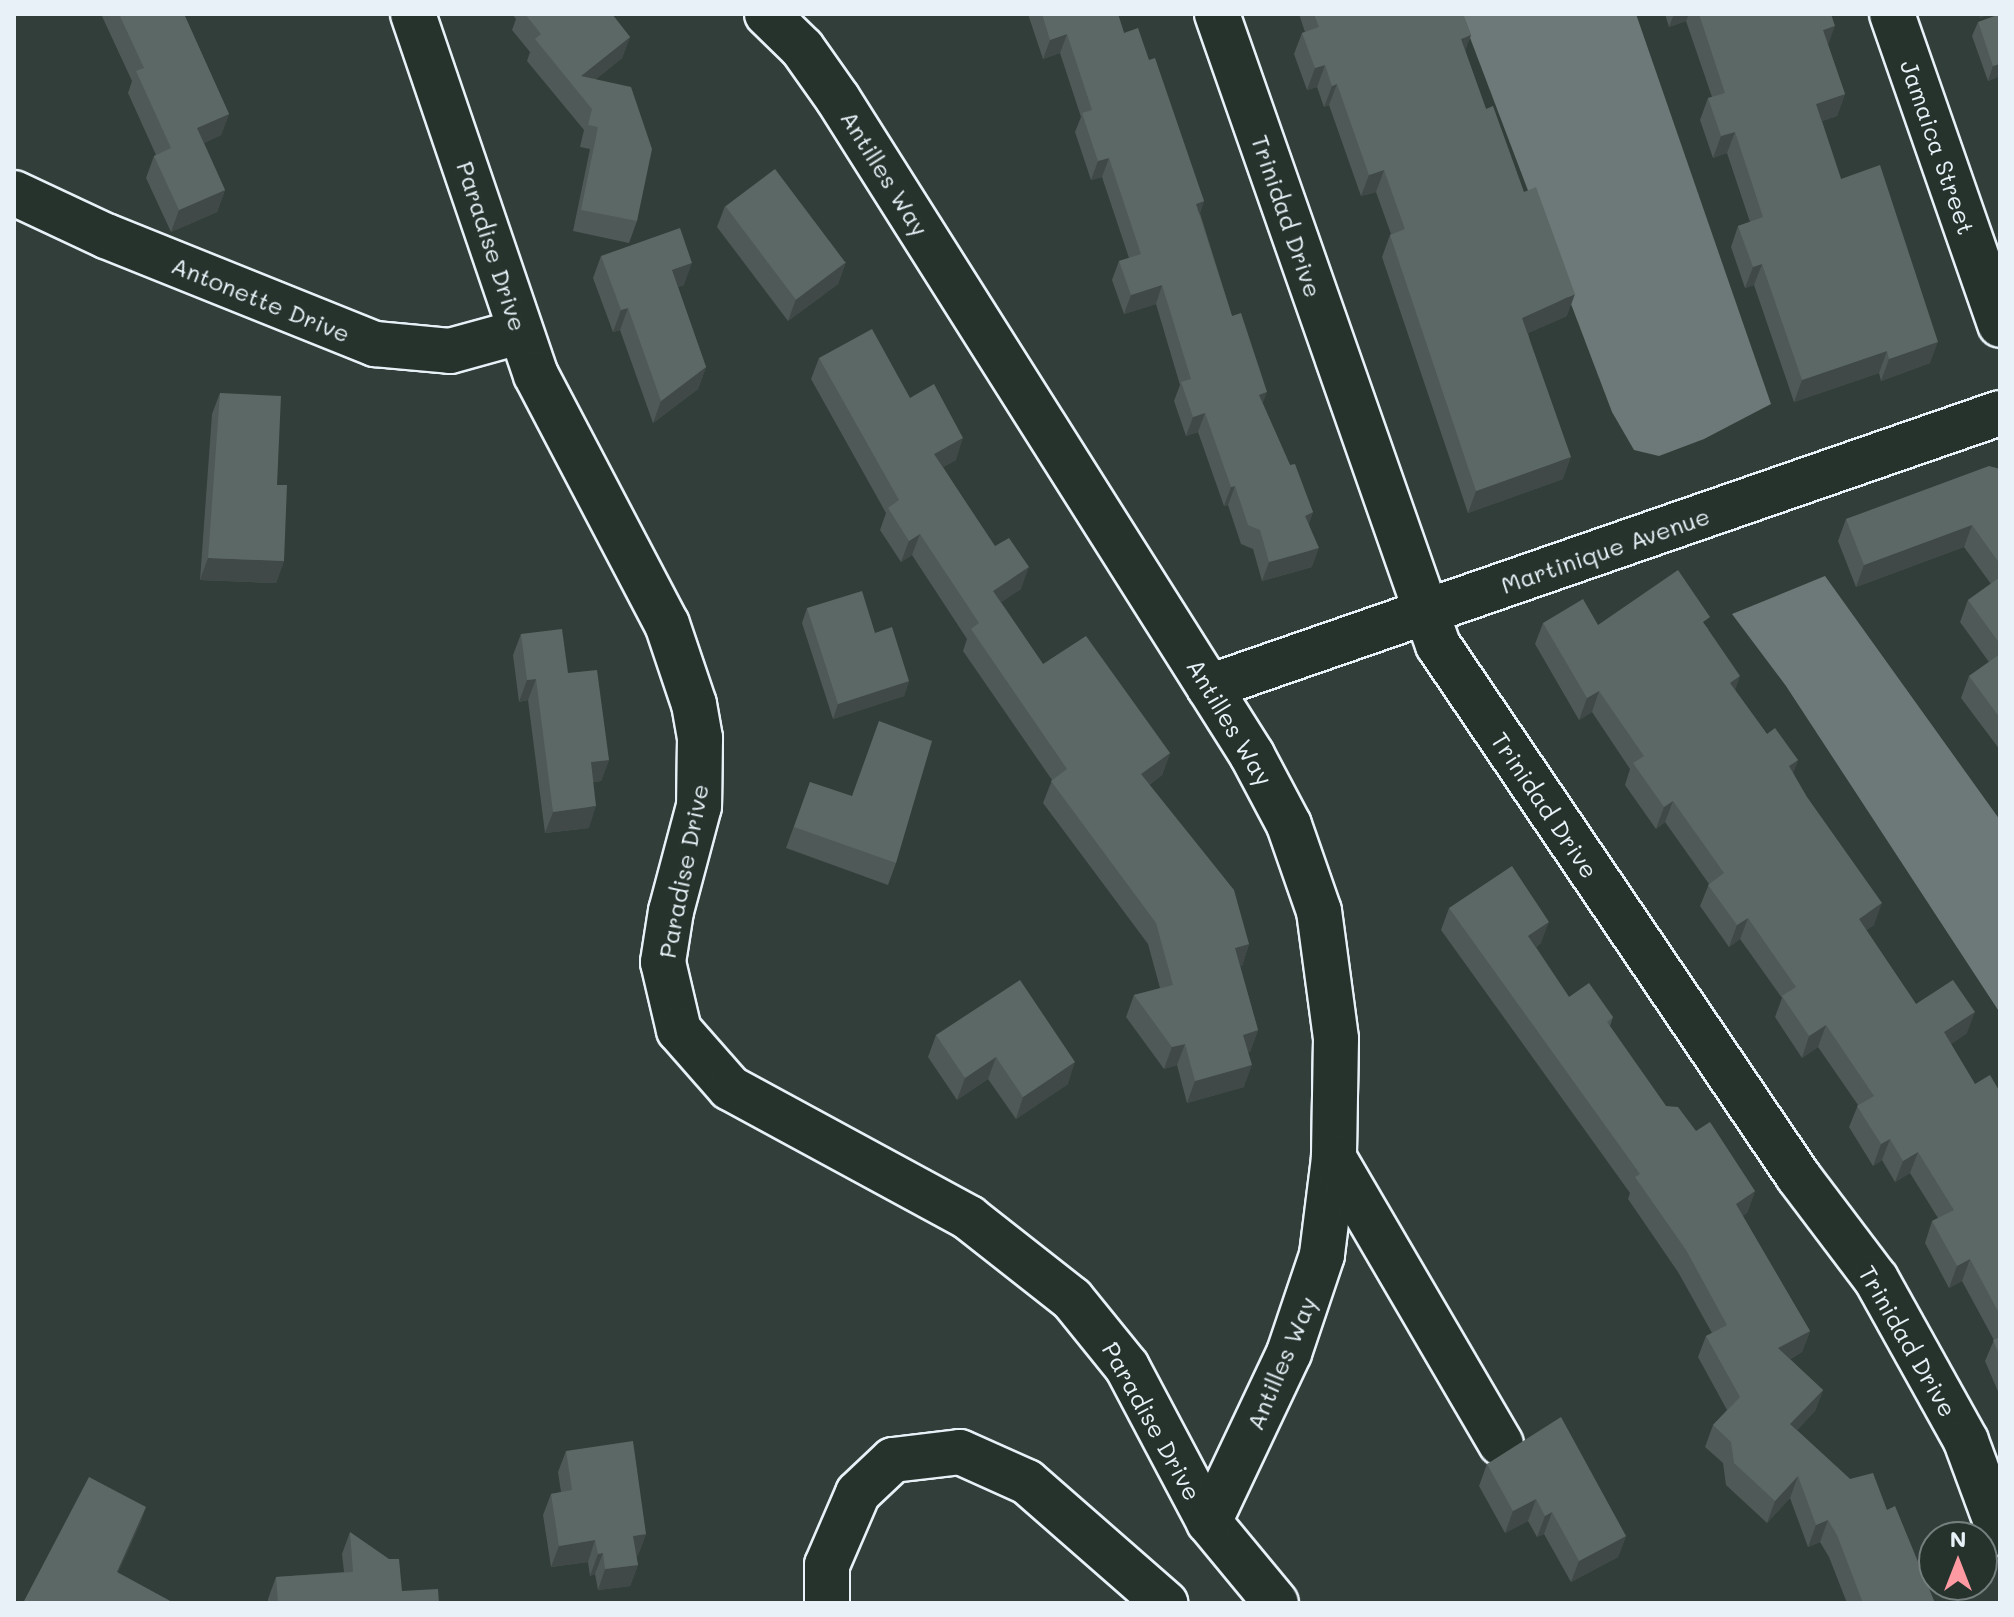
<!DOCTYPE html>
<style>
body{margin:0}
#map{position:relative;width:2014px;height:1617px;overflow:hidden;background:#323e39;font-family:Mali,sans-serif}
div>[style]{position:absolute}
.water>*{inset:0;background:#6d7978}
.roads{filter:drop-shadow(2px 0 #e8f1f8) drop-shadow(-2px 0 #e8f1f8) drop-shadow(0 2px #e8f1f8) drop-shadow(0 -2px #e8f1f8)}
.minor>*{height:44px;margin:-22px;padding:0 22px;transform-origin:22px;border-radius:22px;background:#26332d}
.wall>*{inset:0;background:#4f5957}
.shaded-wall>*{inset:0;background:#404947}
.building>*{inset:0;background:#5c6865;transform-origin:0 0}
span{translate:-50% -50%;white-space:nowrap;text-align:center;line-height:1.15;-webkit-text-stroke:7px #26332d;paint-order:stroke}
.street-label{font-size:24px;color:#e8f1f8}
.frame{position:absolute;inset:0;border:16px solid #e8f1f8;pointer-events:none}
.north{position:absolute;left:1918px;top:1521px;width:80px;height:80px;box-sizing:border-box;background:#26332d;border:2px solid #747f7e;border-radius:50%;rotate:0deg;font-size:22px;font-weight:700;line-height:32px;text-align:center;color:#e8f1f8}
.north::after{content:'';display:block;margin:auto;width:28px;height:36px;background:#ff9aa2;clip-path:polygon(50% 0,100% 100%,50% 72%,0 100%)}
</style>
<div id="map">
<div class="water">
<i style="clip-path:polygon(1461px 14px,1636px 14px,1771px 404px,1704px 439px,1659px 456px,1634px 450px,1612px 412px)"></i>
<i style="clip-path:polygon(1825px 576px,2000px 820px,2000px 1013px,1786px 686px,1732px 614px)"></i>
</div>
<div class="roads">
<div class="minor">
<i style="left:413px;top:14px;width:381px;rotate:71.2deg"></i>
<i style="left:536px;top:375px;width:281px;rotate:62.3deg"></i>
<i style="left:667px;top:624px;width:84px;rotate:71.4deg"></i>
<i style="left:694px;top:704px;width:35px;rotate:80deg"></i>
<i style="left:700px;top:738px;width:68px;rotate:90.8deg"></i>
<i style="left:699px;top:806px;width:109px;rotate:104.9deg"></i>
<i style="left:671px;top:911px;width:52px;rotate:98.9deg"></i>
<i style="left:663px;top:962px;width:70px;rotate:76.8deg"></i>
<i style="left:679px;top:1030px;width:77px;rotate:48.7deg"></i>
<i style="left:730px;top:1088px;width:272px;rotate:28.5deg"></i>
<i style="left:969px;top:1218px;width:131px;rotate:38.2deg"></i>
<i style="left:1072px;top:1299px;width:87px;rotate:51deg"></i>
<i style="left:1127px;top:1367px;width:175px;rotate:62.1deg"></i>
<i style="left:1209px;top:1522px;width:105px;rotate:50.4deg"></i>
<i style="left:767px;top:14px;width:49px;rotate:44.2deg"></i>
<i style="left:802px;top:48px;width:62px;rotate:54.8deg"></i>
<i style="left:838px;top:99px;width:776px;rotate:57.74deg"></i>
<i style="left:1252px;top:755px;width:79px;rotate:62.1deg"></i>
<i style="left:1289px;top:825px;width:91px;rotate:70.8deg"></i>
<i style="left:1319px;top:911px;width:129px;rotate:82.4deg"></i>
<i style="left:1336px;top:1039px;width:119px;rotate:91deg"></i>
<i style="left:1334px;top:1158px;width:98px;rotate:97.1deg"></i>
<i style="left:1322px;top:1255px;width:103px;rotate:108.6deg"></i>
<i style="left:1289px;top:1353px;width:187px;rotate:115.3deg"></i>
<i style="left:1217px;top:14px;width:669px;rotate:70.7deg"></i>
<i style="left:1438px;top:645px;width:642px;rotate:55.86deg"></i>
<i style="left:1798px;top:1176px;width:129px;rotate:52.9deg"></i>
<i style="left:1876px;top:1279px;width:185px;rotate:60.9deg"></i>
<i style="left:1966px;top:1441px;width:98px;rotate:69.7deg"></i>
<i style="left:1892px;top:14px;width:329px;rotate:70.8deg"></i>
<i style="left:14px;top:193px;width:102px;rotate:25.1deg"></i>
<i style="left:106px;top:236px;width:290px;rotate:21.9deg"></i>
<i style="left:375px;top:344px;width:75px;rotate:5.3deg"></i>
<i style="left:450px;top:351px;width:72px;rotate:-15.4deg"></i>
<i style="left:1209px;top:687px;width:837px;rotate:-19.11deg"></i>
<i style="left:1334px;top:1158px;width:331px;rotate:59.7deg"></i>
<i style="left:827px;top:1603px;width:38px;rotate:-90deg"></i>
<i style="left:827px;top:1565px;width:78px;rotate:-66.7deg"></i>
<i style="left:858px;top:1493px;width:48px;rotate:-43.3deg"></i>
<i style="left:893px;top:1460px;width:67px;rotate:-6.8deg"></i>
<i style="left:960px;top:1452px;width:73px;rotate:24.1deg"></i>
<i style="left:1027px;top:1482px;width:184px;rotate:41.2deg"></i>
</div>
</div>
<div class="wall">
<i style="clip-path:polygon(101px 14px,184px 14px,229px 114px,221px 135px,204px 143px,225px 190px,217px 212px,171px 232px,146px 178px,154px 156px,156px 155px,128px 93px,132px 81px)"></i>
<i style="clip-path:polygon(512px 14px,612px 14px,630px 37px,622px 58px,596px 79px,637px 221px,629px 243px,573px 231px,590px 149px,580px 147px,584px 130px,527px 61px,530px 52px,512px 30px,516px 19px)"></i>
<i style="clip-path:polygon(1028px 14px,1118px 14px,1124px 33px,1149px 60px,1204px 201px,1200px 213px,1232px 316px,1263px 404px,1290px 465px,1313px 512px,1309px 523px,1312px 567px,1262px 581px,1253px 549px,1241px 544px,1228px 505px,1224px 506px,1198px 432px,1186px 436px,1174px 401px,1180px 385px,1156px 304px,1124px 314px,1112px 280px,1119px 261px,1129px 258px,1102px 177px,1091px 180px,1075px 132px,1081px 117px,1060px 53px,1043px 59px)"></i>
<i style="clip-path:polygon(1299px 14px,1463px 14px,1471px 35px,1465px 50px,1486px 109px,1567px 316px,1528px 333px,1563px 479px,1468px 513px,1382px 257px,1390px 235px,1391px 234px,1376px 192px,1361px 196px,1329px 105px,1324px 107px,1317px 87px,1307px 90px,1294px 54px,1302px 33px,1305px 32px)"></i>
<i style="clip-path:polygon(1665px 14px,1831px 14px,1828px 45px,1845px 94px,1837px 116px,1822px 121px,1841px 179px,1930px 363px,1881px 381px,1879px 373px,1794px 402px,1754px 285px,1745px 288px,1731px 247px,1738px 226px,1750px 222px,1727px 153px,1713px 158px,1700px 120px,1708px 98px,1712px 97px,1686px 21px,1669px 27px)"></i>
<i style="clip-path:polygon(1978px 22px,2000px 76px,1988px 81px,1972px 36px)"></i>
<i style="clip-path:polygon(725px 206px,846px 262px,838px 284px,788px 321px,717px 227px)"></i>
<i style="clip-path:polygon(601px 256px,684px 285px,678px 287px,706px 367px,698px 389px,653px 423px,620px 330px,613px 332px,593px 278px)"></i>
<i style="clip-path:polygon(819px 358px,910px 398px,956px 460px,943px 467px,1021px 589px,1001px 602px,1043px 664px,1170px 753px,1162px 775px,1149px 785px,1249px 944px,1242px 966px,1240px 966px,1258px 1030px,1250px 1052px,1248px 1052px,1244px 1087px,1187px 1103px,1177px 1065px,1164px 1069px,1126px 1017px,1134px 995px,1160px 988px,1148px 944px,1043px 803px,1052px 780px,963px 651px,967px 639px,912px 555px,901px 562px,880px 530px,886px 513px,811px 379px)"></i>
<i style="clip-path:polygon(220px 393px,277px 485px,284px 561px,276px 583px,200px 580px,212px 414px)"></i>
<i style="clip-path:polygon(2000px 469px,2000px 750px,1961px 698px,1969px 676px,1989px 662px,1960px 622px,1968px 600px,1991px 584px,1964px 547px,1856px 587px,1838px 541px,1846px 519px)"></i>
<i style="clip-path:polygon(807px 608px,909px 681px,904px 696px,833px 719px,802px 623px)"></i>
<i style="clip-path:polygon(1543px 623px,1598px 625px,1707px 627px,1735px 690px,1767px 734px,1798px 760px,1793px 773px,1874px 925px,1866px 930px,1916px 1004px,1967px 1033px,1951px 1044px,1975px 1084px,2000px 1092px,2000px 1396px,1985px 1361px,1994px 1340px,1962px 1281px,1949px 1288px,1925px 1243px,1932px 1221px,1938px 1218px,1910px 1173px,1895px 1182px,1882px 1160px,1873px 1166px,1849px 1127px,1858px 1105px,1818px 1047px,1802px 1058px,1775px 1017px,1782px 998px,1740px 939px,1729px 947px,1700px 906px,1709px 884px,1665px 822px,1656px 829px,1625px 785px,1630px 769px,1592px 712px,1579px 720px,1535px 644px)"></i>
<i style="clip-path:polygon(521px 634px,568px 673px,609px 760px,601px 781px,593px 782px,589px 828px,545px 833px,528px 700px,519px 702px,513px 655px)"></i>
<i style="clip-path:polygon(810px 782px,896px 863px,888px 885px,786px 848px)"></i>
<i style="clip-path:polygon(1449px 908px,1541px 943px,1536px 947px,1569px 997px,1613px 1017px,1610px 1026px,1666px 1106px,1696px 1131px,1755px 1191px,1747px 1213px,1742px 1216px,1810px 1331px,1802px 1352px,1790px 1359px,1823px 1390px,1815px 1411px,1797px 1430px,1850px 1479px,1887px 1510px,1935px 1603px,1847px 1603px,1829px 1557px,1820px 1542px,1808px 1547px,1790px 1498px,1767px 1523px,1726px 1485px,1723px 1463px,1705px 1447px,1713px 1425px,1727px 1410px,1698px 1357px,1706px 1336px,1712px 1333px,1678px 1272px,1628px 1199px,1630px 1193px,1441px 930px)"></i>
<i style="clip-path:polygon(936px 1035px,1068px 1084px,1016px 1119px,988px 1079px,957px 1100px,928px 1057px)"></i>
<i style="clip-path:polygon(566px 1451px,646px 1534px,638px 1555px,636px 1556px,638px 1565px,630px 1586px,598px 1590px,595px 1574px,590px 1576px,588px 1562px,551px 1567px,543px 1515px,551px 1494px,561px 1492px,558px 1472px)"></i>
<i style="clip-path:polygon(1487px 1464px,1626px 1536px,1618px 1557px,1571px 1582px,1544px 1534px,1537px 1537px,1528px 1521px,1505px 1533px,1479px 1486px)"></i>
<i style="clip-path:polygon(350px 1532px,402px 1591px,439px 1603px,268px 1603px,268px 1599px,276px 1577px,344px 1572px,342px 1554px)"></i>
</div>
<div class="shaded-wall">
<i style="clip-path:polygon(1674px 14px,1689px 14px,1686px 21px,1669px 27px)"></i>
<i style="clip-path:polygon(1981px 14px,1991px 14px,1979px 18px)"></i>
<i style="clip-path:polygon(1835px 26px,1827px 48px,1823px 30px)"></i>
<i style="clip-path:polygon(1067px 34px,1060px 53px,1043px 59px,1050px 40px)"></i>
<i style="clip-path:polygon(1471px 35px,1463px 57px,1461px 39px)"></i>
<i style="clip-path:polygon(630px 37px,622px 58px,579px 93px,581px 76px)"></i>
<i style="clip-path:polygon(2000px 64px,2000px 76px,1988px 81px,1993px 66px)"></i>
<i style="clip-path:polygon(1325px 65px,1317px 87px,1307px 90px,1315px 68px)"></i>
<i style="clip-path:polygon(1337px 84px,1329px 105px,1324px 107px,1332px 86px)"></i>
<i style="clip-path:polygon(1845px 94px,1837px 116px,1808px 126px,1816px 104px)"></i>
<i style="clip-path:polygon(229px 114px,221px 135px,189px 150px,197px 128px)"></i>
<i style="clip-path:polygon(1735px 132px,1727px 153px,1713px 158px,1721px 136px)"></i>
<i style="clip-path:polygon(1109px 158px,1102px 177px,1091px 180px,1098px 161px)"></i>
<i style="clip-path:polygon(1384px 170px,1376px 192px,1361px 196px,1369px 175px)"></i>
<i style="clip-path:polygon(225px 190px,217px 212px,171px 232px,179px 210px)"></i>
<i style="clip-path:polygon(1204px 201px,1197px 220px,1196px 204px)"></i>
<i style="clip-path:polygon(846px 262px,838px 284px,788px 321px,796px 299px)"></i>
<i style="clip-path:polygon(692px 263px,684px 285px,664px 292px,672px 270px)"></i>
<i style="clip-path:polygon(1762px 264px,1754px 285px,1745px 288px,1753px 267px)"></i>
<i style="clip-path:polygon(1162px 285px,1156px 304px,1124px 314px,1131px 295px)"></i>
<i style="clip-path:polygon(1575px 294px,1567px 316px,1514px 339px,1522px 318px)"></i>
<i style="clip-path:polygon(628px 308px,620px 330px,613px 332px,621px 310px)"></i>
<i style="clip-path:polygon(1938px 342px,1930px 363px,1881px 381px,1889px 359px)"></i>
<i style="clip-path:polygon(1887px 351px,1879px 373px,1794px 402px,1802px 380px)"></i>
<i style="clip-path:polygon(706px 367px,698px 389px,653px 423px,661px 401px)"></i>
<i style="clip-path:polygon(1267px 392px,1260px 411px,1259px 395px)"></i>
<i style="clip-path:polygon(1205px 413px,1198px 432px,1186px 436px,1193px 417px)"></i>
<i style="clip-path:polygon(963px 438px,956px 460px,927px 476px,934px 454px)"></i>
<i style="clip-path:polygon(1571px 457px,1563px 479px,1468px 513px,1476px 491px)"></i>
<i style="clip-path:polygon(1235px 486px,1228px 505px,1224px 506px,1231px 487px)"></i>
<i style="clip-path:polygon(1313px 512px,1306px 531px,1305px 516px)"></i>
<i style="clip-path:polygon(1972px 525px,1964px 547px,1856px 587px,1864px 565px)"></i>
<i style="clip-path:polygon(920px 534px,912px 555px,901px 562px,909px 541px)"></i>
<i style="clip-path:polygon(1319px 548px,1312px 567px,1262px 581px,1269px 562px)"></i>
<i style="clip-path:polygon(208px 558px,284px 561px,276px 583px,200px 580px)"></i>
<i style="clip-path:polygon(1029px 567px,1021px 589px,985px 613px,993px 591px)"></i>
<i style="clip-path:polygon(1740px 676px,1733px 697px,1730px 683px)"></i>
<i style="clip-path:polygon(536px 679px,528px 700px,519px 702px,527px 680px)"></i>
<i style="clip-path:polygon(909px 681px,904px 696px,833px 719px,838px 704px)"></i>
<i style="clip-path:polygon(1599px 691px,1592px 712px,1579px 720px,1587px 698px)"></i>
<i style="clip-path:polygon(1170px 753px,1162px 775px,1133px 796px,1141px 774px)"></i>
<i style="clip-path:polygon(609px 760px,601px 781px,583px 783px,591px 762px)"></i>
<i style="clip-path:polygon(1798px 760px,1790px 781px,1789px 766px)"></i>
<i style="clip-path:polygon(1673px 801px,1665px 822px,1656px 829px,1664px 807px)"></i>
<i style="clip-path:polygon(596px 806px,589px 828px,545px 833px,553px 812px)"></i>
<i style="clip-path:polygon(1882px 903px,1874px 925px,1851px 941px,1859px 919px)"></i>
<i style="clip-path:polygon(1748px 918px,1740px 939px,1729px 947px,1737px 925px)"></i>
<i style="clip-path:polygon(1549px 922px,1541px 943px,1520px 958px,1528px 936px)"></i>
<i style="clip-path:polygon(1249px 944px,1242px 966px,1227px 970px,1235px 948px)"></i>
<i style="clip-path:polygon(1975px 1012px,1967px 1033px,1936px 1054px,1944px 1032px)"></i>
<i style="clip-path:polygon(1826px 1025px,1818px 1047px,1802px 1058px,1809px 1036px)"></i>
<i style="clip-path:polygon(1258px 1030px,1250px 1052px,1235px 1056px,1243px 1035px)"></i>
<i style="clip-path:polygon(1185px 1044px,1177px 1065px,1164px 1069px,1172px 1047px)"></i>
<i style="clip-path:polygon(996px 1057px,988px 1079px,957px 1100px,965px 1078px)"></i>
<i style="clip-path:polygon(1075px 1062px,1068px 1084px,1016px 1119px,1023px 1097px)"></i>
<i style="clip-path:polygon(1252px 1065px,1244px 1087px,1187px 1103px,1195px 1081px)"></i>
<i style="clip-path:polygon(1890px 1139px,1882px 1160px,1873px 1166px,1881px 1144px)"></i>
<i style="clip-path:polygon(1918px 1152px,1910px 1173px,1895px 1182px,1903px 1161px)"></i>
<i style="clip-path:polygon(1755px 1191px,1747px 1213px,1728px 1226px,1736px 1204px)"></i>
<i style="clip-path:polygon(1970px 1259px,1962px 1281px,1949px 1288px,1957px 1266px)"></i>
<i style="clip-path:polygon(1810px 1331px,1802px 1352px,1770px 1369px,1778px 1348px)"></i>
<i style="clip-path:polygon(1823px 1390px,1815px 1411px,1783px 1446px,1790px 1424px)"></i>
<i style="clip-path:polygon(1798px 1476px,1790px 1498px,1767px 1523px,1775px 1501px)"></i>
<i style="clip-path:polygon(1536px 1499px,1528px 1521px,1505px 1533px,1513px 1511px)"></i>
<i style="clip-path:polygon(146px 1507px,141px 1522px,112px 1586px,117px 1572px)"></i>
<i style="clip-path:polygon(1552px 1512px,1544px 1534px,1537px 1537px,1545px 1516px)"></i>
<i style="clip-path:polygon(1828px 1520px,1820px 1542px,1808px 1547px,1816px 1525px)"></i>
<i style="clip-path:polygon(646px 1534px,638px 1555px,625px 1557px,633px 1536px)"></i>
<i style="clip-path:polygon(1626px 1536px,1618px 1557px,1571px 1582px,1579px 1561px)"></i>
<i style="clip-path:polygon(595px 1540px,588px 1562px,551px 1567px,559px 1546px)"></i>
<i style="clip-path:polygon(603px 1553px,595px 1574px,590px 1576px,598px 1554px)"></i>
<i style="clip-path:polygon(638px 1565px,630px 1586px,598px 1590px,605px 1569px)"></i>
</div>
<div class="building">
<i style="clip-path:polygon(119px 14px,184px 14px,229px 114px,197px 128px,225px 190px,179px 210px,154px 156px,171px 148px,136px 71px,144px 68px)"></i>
<i style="clip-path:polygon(525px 14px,612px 14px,630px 37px,581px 76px,631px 87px,652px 149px,637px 221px,581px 210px,598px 127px,588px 125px,592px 109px,535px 39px,541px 34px)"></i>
<i style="clip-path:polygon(1042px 14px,1118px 14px,1124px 33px,1138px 28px,1149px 60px,1155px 58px,1204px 201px,1196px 204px,1232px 316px,1241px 313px,1267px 392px,1259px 395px,1290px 465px,1295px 464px,1313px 512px,1305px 516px,1319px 548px,1269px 562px,1260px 530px,1248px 525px,1235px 486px,1231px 487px,1205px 413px,1193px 417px,1181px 382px,1191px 379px,1162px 285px,1131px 295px,1119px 261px,1141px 254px,1109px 158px,1098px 161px,1082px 113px,1092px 110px,1067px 34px,1050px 40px)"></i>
<i style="clip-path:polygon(1314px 14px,1463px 14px,1471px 35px,1461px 39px,1486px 109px,1493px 106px,1524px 192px,1536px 187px,1575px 294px,1522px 318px,1571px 457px,1476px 491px,1390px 235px,1405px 229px,1384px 170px,1369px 175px,1337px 84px,1332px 86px,1325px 65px,1315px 68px,1302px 33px,1319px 27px)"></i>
<i style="clip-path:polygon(1699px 14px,1831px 14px,1835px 26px,1823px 30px,1845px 94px,1816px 104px,1841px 179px,1880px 165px,1938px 342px,1889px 359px,1887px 351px,1802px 380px,1762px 264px,1753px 267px,1738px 226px,1763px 217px,1735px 132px,1721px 136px,1708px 98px,1725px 93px)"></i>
<i style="clip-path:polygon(2000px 14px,2000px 64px,1993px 66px,1978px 22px)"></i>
<i style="left:775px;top:169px;width:117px;height:62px;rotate:53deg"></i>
<i style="clip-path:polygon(680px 228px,692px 263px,672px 270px,706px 367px,661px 401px,628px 308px,621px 310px,601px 256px)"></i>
<i style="clip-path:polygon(872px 329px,910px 398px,934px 384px,963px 438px,934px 454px,995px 546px,1009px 538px,1029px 567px,993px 591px,1043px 664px,1086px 636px,1170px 753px,1141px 774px,1234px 890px,1249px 944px,1235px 948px,1258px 1030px,1243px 1035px,1252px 1065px,1195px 1081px,1185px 1044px,1172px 1047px,1134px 995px,1173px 985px,1156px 923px,1051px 781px,1067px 769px,971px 629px,979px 623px,920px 534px,909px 541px,888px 508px,899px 500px,819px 358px)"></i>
<i style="clip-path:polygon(220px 393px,281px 396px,277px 485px,287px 485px,284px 561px,208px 558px)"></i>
<i style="clip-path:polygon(1989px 466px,2000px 469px,2000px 564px,1972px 525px,1864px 565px,1846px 519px)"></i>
<i style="clip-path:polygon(1678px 570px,1710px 617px,1703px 622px,1740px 676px,1730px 683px,1767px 734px,1775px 728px,1798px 760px,1789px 766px,1807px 797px,1882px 903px,1859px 919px,1916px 1004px,1953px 980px,1975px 1012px,1944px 1032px,1975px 1084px,1990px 1075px,2000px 1092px,2000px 1315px,1970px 1259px,1957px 1266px,1932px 1221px,1954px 1210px,1918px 1152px,1903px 1161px,1890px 1139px,1881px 1144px,1857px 1106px,1874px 1096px,1826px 1025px,1809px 1036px,1782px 996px,1796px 987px,1748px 918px,1737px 925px,1708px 885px,1724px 873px,1673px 801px,1664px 807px,1633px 763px,1644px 756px,1599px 691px,1587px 698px,1543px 623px,1583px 599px,1598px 625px)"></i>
<i style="clip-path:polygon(2000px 577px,2000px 644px,1968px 600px)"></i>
<i style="clip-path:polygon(862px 591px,875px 633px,892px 627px,909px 681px,838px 704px,807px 608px)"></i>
<i style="clip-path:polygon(562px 629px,568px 673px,597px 670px,609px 760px,591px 762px,596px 806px,553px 812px,536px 679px,527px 680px,521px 634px)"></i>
<i style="clip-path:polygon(2000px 654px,2000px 718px,1969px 676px)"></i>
<i style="clip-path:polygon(879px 721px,932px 741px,896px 863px,794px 827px,810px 782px,852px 796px)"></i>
<i style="clip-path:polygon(1512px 866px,1549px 922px,1528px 936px,1569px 997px,1589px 983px,1613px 1017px,1607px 1022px,1666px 1106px,1678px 1107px,1696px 1131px,1710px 1122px,1755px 1191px,1736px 1204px,1810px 1331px,1778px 1348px,1823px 1390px,1790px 1424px,1850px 1479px,1873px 1473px,1887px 1510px,1895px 1506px,1935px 1603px,1863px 1603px,1837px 1535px,1828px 1520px,1816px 1525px,1798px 1476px,1775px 1501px,1734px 1463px,1731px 1442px,1713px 1425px,1740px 1397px,1706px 1336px,1727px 1325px,1686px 1250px,1635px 1177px,1640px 1174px,1449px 908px)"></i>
<i style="clip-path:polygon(1020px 980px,1075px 1062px,1023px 1097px,996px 1057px,965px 1078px,936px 1035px)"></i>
<i style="clip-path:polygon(2000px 1337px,2000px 1357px,1993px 1340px)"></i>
<i style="clip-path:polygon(1561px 1417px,1626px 1536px,1579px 1561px,1552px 1512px,1545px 1516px,1536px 1499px,1513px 1511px,1487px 1464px)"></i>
<i style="clip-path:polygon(633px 1441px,646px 1534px,633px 1536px,638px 1565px,605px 1569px,603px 1553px,598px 1554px,595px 1540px,559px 1546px,551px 1494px,572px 1490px,566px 1451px)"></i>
<i style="clip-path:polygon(89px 1477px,146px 1507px,117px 1572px,174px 1603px,23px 1603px)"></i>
<i style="clip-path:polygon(350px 1532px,389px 1559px,399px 1559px,402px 1591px,438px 1589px,439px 1603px,278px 1603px,276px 1577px,353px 1572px)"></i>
</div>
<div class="street-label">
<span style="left:1938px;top:147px;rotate:71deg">Jamaica Street</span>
<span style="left:885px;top:173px;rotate:58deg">Antilles Way</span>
<span style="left:1287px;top:216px;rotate:71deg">Trinidad Drive</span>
<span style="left:492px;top:246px;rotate:72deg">Paradise Drive</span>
<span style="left:261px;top:299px;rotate:22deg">Antonette Drive</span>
<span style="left:1605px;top:550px;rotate:-19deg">Martinique Avenue</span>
<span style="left:1230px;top:722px;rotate:59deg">Antilles Way</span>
<span style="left:1545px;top:805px;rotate:56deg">Trinidad Drive</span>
<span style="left:683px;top:871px;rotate:-79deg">Paradise Drive</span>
<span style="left:1908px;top:1341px;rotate:60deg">Trinidad Drive</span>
<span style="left:1281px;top:1363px;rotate:-67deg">Antilles Way</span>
<span style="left:1152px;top:1421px;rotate:61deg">Paradise Drive</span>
</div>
<div class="frame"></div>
<div class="north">N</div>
</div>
